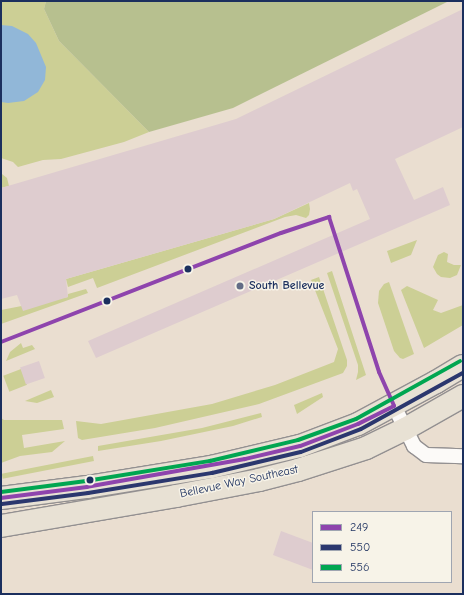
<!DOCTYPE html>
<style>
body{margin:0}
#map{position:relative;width:464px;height:595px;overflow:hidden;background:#eaded0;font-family:"Comic Neue",sans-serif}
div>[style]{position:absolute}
.green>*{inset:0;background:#cccf95;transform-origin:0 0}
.forest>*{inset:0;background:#b7c08f}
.water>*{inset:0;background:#91b7d8}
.building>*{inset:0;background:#decccf;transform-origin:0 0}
.roads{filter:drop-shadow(1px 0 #939091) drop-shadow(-1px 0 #939091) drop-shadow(0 1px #939091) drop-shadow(0 -1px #939091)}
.street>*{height:14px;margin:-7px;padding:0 7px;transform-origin:7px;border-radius:7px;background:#fcfaf8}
.primary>*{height:22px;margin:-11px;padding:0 11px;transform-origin:11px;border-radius:11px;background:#e8e1d4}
.bus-1>*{height:4px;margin:-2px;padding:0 2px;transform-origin:2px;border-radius:2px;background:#8e44ad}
.bus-2>*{height:4px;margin:-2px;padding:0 2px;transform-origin:2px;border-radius:2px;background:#2b376e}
.bus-3>*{height:4px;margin:-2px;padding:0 2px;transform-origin:2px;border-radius:2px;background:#00a651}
.dots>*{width:11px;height:11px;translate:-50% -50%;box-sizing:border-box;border:2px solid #f7f3e8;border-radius:50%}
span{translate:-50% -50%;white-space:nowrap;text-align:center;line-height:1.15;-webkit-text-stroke:3px #f7f3e8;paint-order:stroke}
.poi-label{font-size:12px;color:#1b2f5e;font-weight:700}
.left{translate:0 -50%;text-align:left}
.street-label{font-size:12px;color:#1b2f5e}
.frame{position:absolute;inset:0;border:2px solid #1b2f5e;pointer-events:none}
.legend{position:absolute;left:312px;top:511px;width:140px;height:72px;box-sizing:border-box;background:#f7f3e8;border:1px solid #9fa5b1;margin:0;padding:5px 7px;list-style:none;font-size:12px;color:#1b2f5e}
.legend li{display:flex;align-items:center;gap:8px;height:20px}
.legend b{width:20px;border:1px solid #9fa5b1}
</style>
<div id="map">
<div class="green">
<i style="clip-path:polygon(1px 1px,46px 1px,44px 9px,59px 41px,149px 132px,124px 142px,61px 159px,43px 160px,18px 167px,13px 162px,1px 158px)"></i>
<i style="clip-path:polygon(2px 174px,7px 178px,9px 186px,1px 188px)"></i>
<i style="clip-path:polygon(309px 203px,310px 209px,309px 215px,306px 218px,296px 215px,285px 217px,97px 288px,93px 278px,68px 287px,66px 279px,274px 219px)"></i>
<i style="clip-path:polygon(417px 240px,411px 255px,391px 263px,387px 251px)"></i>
<i style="clip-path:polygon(444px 252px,448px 254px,447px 262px,454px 265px,461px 265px,457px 275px,450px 278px,441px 277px,437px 274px,433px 267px,438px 255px)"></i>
<i style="clip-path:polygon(332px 271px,366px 375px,356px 380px,358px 372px,358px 365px,327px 273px)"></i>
<i style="clip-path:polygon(319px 277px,347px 360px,347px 366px,343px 373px,259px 404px,155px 428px,82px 440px,78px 438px,76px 421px,101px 424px,212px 404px,275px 385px,334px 362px,338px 349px,311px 280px)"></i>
<i style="clip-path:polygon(389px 282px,414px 354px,403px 359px,400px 358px,394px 351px,378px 303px,379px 291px,384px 284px)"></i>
<i style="clip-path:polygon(407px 286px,438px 300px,433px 310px,441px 313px,463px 305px,463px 325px,424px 348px,401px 290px)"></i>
<i style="clip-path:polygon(86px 289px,88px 293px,1px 324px,1px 310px,68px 297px,68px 294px)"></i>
<i style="clip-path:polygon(21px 343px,23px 348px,32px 345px,35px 349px,6px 361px,10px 352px)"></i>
<i style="left:21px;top:369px;width:17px;height:19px;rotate:69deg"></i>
<i style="clip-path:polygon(51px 390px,54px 397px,37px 403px,25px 401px)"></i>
<i style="clip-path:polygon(322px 393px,323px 397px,297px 414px,294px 405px)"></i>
<i style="clip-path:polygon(261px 413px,262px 417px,233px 426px,161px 441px,98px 451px,98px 446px,202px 428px)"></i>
<i style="clip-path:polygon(1px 418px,4px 420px,62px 420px,64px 429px,22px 435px,24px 448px,65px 441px,52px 452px,20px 456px,1px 463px)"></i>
<i style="left:93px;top:456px;width:5px;height:93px;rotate:79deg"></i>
</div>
<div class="forest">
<i style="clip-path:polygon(46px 1px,449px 1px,233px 108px,149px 132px,59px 41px,44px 9px)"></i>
</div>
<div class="water">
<i style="clip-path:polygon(1px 25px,12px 26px,28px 34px,36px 43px,46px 67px,45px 80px,38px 92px,24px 101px,8px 103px,1px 102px)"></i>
</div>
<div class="building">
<i style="clip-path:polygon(463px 9px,463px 127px,395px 159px,414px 200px,443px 187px,450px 205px,96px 358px,88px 341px,370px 219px,357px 189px,353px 191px,350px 183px,274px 219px,66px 279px,68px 297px,23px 311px,17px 295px,1px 299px,1px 188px,236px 119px)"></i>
<i style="left:39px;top:361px;width:18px;height:20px;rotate:71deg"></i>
<i style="clip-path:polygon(281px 531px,313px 543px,313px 570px,273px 555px)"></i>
</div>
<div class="roads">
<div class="street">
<i style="left:394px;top:406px;width:45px;rotate:63.4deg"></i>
<i style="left:414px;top:446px;width:15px;rotate:37deg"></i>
<i style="left:426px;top:455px;width:37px;rotate:2deg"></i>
</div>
<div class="primary">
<i style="left:1px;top:498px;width:87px;rotate:-7.3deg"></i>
<i style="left:87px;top:487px;width:126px;rotate:-9.2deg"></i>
<i style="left:211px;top:467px;width:91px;rotate:-13.3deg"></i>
<i style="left:300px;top:446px;width:62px;rotate:-20.8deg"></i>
<i style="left:358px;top:424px;width:89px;rotate:-28.3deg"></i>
<i style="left:436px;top:382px;width:31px;rotate:-31deg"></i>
<i style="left:1px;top:526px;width:178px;rotate:-9.7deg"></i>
<i style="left:176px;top:496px;width:85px;rotate:-10.9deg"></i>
<i style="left:259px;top:480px;width:40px;rotate:-14.4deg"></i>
<i style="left:298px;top:470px;width:71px;rotate:-17.9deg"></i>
<i style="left:366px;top:448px;width:43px;rotate:-26deg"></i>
<i style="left:405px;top:429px;width:67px;rotate:-29.6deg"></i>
</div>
</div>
<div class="bus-1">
<i style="left:1px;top:342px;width:300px;rotate:-21.3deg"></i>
<i style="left:281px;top:233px;width:51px;rotate:-18.4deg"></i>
<i style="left:329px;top:217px;width:163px;rotate:72.1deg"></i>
<i style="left:379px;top:372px;width:37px;rotate:66deg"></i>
<i style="left:394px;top:406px;width:40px;rotate:153.4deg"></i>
<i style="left:358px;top:424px;width:62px;rotate:159.2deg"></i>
<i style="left:300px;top:446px;width:57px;rotate:166.7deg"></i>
<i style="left:245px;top:459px;width:160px;rotate:170deg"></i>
<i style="left:87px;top:487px;width:87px;rotate:172.7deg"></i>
</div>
<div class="bus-2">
<i style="left:2px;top:504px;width:87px;rotate:-7.3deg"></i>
<i style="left:88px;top:493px;width:126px;rotate:-9.2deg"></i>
<i style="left:212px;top:473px;width:91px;rotate:-13.3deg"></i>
<i style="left:301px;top:452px;width:64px;rotate:-21deg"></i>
<i style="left:361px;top:429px;width:116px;rotate:-28.8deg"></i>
</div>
<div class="bus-3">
<i style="left:1px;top:492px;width:86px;rotate:-7.4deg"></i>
<i style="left:86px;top:481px;width:126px;rotate:-9.2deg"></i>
<i style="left:210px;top:461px;width:90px;rotate:-13.4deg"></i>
<i style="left:298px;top:440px;width:62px;rotate:-19.9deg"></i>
<i style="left:356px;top:419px;width:119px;rotate:-29.1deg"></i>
</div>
<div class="dots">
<i style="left:188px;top:269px;background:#1b2f5e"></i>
<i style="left:240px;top:286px;background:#636c86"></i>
<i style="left:107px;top:301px;background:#1b2f5e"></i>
<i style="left:90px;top:480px;background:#1b2f5e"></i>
</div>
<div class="poi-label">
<span class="left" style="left:249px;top:286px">South Bellevue</span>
</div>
<div class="street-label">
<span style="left:239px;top:482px;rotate:-12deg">Bellevue Way Southeast</span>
</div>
<div class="frame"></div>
<ul class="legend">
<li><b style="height:5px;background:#8e44ad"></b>249</li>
<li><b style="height:5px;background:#2b376e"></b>550</li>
<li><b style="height:5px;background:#00a651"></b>556</li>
</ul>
</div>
